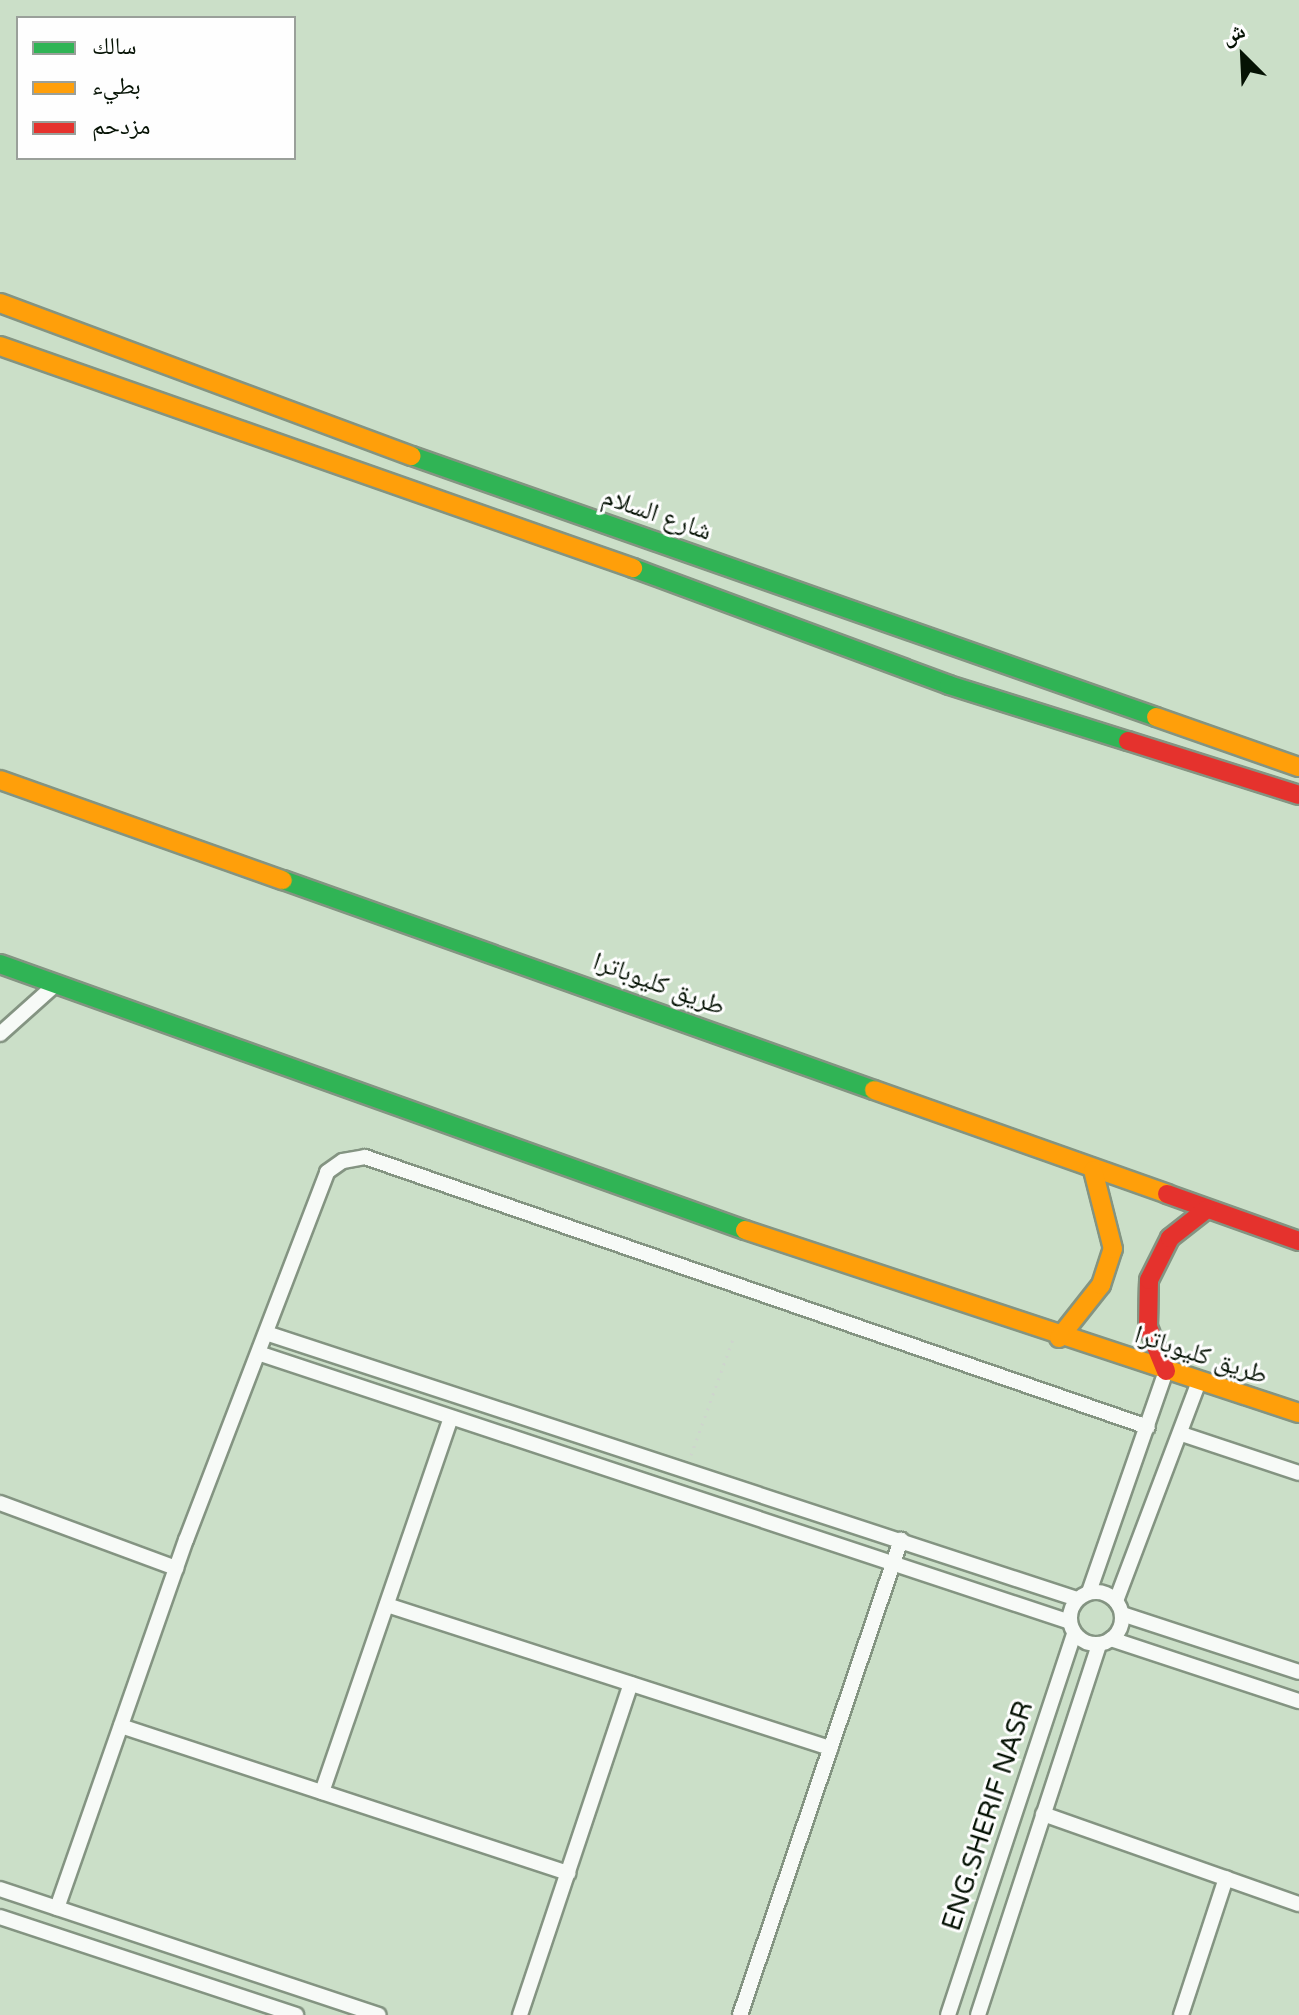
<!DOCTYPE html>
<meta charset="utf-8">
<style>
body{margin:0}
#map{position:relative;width:1299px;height:2015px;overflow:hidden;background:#cbdfc8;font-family:"Varela Round","Noto Naskh Arabic",sans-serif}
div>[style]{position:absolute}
.path>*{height:3px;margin-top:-1.5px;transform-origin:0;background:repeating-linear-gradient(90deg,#ced5cd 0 2px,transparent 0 8px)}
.roads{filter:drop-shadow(2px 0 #849482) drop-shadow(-2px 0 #849482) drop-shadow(0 2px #849482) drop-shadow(0 -2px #849482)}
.street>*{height:14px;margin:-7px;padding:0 7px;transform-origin:7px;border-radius:7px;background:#f7faf7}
.street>.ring{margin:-7px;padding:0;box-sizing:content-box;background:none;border:14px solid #f7faf7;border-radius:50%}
.fast>*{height:18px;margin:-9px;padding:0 9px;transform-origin:9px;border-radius:9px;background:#30b455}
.slow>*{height:18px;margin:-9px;padding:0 9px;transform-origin:9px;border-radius:9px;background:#ff9f0a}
.jam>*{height:18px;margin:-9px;padding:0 9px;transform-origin:9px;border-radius:9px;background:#e5322d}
span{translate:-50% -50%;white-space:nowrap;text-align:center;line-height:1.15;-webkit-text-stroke:6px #fefefe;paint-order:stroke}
.street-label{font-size:26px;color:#051204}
.legend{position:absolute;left:16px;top:16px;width:280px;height:144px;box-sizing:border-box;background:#fefefe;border:2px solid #9aa09a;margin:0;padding:10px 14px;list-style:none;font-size:24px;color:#051204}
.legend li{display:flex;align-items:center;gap:16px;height:40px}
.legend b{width:40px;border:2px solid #9aa09a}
.north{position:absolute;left:1203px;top:16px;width:80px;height:80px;-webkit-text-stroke:6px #fefefe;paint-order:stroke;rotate:336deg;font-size:22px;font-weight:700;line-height:32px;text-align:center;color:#051204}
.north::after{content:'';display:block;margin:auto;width:28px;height:36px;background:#051204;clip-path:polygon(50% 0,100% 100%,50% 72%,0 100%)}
</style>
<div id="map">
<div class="path">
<i style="left:691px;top:1455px;width:127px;rotate:-70.1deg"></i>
</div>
<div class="roads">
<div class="street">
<i style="left:0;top:1034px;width:76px;rotate:-41.8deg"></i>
<i style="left:269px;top:1334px;width:850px;rotate:18.16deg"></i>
<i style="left:261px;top:1354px;width:852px;rotate:18.33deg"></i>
<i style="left:1182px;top:1434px;width:123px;rotate:18.4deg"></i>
<i style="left:0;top:1503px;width:188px;rotate:20.3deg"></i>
<i class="ring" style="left:1070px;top:1592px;width:38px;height:38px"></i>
<i style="left:1089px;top:1592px;width:234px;rotate:-70.8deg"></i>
<i style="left:1116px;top:1601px;width:235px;rotate:-69.3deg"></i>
<i style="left:387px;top:1605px;width:466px;rotate:17.9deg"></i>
<i style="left:1122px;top:1614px;width:186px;rotate:18.1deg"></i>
<i style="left:1111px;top:1639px;width:198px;rotate:18.3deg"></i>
<i style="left:121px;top:1726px;width:471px;rotate:18.2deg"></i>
<i style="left:322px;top:1792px;width:396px;rotate:-71deg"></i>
<i style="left:1043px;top:1814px;width:271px;rotate:19.4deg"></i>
<i style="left:0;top:1889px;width:399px;rotate:18.4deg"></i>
<i style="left:57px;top:1908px;width:390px;rotate:-70.7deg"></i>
<i style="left:186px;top:1540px;width:394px;rotate:-69deg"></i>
<i style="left:327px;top:1172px;width:19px;rotate:-35deg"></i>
<i style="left:343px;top:1161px;width:22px;rotate:-10deg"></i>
<i style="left:365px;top:1157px;width:828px;rotate:19.03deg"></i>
<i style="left:0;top:1917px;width:312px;rotate:18.3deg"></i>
<i style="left:520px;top:2015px;width:349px;rotate:-71.5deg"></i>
<i style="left:740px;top:2015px;width:502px;rotate:-71.28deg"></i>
<i style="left:948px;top:2015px;width:402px;rotate:-71.7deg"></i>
<i style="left:978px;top:2015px;width:390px;rotate:-71.9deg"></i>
<i style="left:1181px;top:2015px;width:144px;rotate:-71.8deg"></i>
</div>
<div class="fast">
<i style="left:412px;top:456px;width:788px;rotate:19.33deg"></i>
<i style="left:633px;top:568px;width:337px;rotate:20.3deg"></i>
<i style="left:949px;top:685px;width:188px;rotate:17.4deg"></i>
<i style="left:283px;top:880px;width:627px;rotate:19.56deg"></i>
<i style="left:0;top:964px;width:791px;rotate:19.65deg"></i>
</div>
<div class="slow">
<i style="left:0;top:303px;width:439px;rotate:20.4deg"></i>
<i style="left:0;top:346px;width:671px;rotate:19.33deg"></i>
<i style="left:1156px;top:717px;width:151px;rotate:19.3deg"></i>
<i style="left:0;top:780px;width:300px;rotate:19.5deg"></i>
<i style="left:874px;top:1090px;width:311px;rotate:19.5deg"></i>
<i style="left:745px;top:1230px;width:583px;rotate:18.28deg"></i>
<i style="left:1059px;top:1338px;width:68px;rotate:-51.6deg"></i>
<i style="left:1101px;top:1285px;width:38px;rotate:-72deg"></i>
<i style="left:1113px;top:1249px;width:81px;rotate:-104.2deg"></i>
</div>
<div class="jam">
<i style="left:1128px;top:741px;width:179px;rotate:17.5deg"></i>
<i style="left:1167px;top:1194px;width:140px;rotate:19.6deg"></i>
<i style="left:1166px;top:1371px;width:48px;rotate:-112.2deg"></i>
<i style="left:1148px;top:1327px;width:47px;rotate:-88.8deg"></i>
<i style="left:1149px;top:1280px;width:47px;rotate:-63.4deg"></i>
<i style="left:1170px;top:1238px;width:47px;rotate:-38.1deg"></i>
</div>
</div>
<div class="street-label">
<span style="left:657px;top:514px;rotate:19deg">شارع السلام</span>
<span style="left:659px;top:984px;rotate:20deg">طريق كليوباترا</span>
<span style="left:1201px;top:1355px;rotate:18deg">طريق كليوباترا</span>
<span style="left:988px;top:1816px;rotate:-72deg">ENG.SHERIF NASR</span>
</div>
<ul class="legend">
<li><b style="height:10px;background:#30b455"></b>سالك</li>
<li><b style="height:10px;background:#ff9f0a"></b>بطيء</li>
<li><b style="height:10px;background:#e5322d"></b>مزدحم</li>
</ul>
<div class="north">ش</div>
</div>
